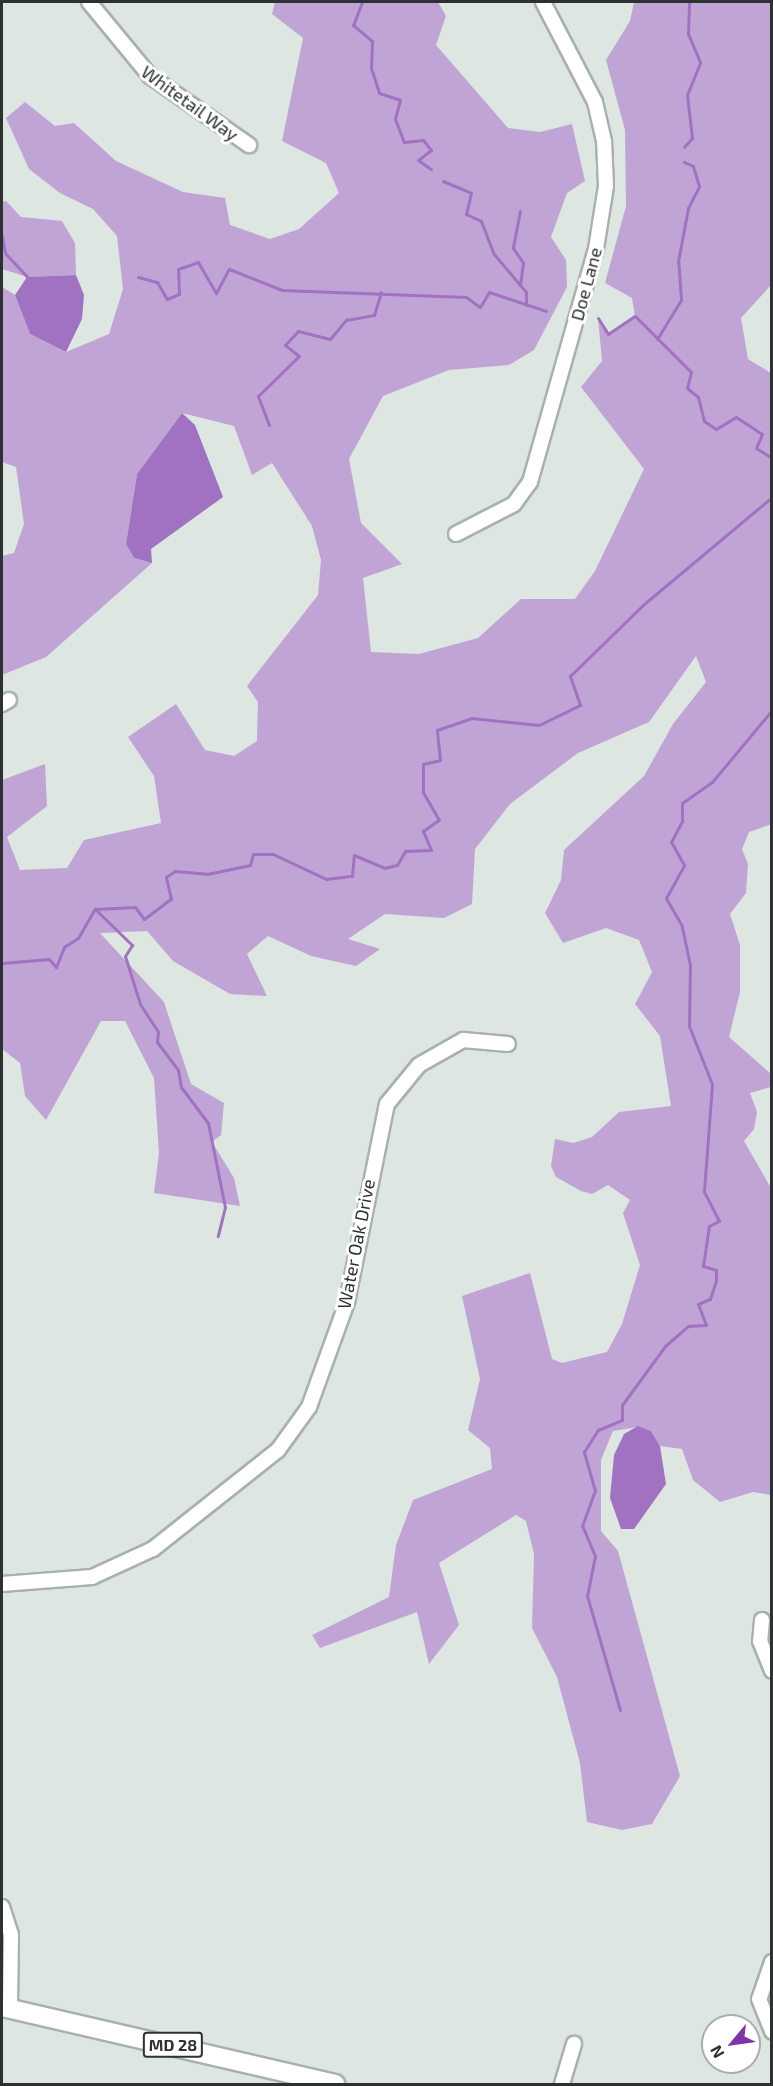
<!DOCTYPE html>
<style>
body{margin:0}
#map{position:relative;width:773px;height:2086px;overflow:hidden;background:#dde6e0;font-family:"Exo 2",sans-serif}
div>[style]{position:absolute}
.green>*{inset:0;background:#c1a4d6}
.water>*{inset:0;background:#a172c1}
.stream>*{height:3px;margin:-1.5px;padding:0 1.5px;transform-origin:1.5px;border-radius:1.5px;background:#a172c1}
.roads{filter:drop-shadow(2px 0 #a9b1ac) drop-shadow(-2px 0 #a9b1ac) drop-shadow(0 2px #a9b1ac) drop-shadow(0 -2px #a9b1ac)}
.minor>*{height:14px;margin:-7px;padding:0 7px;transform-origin:7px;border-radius:7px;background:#fff}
.major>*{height:18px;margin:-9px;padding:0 9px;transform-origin:9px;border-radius:9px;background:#fff}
span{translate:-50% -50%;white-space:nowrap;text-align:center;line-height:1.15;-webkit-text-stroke:6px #fff;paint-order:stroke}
.shield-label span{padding:2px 4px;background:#fff;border:2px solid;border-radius:4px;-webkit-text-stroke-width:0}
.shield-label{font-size:16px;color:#2d312f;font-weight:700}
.street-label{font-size:18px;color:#2d312f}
.frame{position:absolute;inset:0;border:3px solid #2d312f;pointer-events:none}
.north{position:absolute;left:701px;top:2014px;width:60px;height:60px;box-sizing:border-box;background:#fff;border:2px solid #abadac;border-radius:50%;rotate:241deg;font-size:16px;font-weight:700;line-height:24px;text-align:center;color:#2d312f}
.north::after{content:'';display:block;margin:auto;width:21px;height:27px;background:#7d35a7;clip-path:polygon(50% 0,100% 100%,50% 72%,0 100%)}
</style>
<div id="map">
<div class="green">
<i style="clip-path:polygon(275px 2px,438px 2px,446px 16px,436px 45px,508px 128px,540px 132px,572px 124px,585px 181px,567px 193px,551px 237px,566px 260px,567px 287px,534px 350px,509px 365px,449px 370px,383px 396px,349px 459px,361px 523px,402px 564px,363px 578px,371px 652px,419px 654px,478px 638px,521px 599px,575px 599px,595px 571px,644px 469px,581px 387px,602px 361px,598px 318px,608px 334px,635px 316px,632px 298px,605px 283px,626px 206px,625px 130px,606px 60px,630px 21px,634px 2px,770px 2px,771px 285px,741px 318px,748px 359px,771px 373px,772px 824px,749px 832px,742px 849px,748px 864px,746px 893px,730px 914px,740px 945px,740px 992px,729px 1037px,771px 1074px,771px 1087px,750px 1093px,757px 1112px,754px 1129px,744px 1141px,771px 1188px,771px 1495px,753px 1492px,720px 1502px,693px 1480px,682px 1449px,660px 1446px,651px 1431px,638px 1427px,613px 1431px,601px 1460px,601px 1531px,618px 1551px,680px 1776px,652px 1824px,622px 1830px,587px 1822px,580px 1763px,557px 1677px,532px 1628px,534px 1554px,526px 1521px,516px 1515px,439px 1563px,459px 1625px,429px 1664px,417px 1612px,320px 1648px,312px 1635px,389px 1597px,396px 1545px,413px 1500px,492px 1469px,490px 1448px,468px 1430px,480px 1379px,462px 1296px,530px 1273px,552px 1359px,562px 1363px,607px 1352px,622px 1324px,640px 1265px,623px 1213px,630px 1200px,608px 1185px,592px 1194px,581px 1191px,556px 1177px,551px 1166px,555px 1139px,573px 1143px,592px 1137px,619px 1112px,671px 1106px,660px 1036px,635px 1004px,652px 972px,639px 940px,606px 928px,563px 943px,545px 913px,561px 880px,564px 850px,644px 776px,673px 724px,706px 682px,696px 656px,649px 722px,578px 753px,510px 804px,475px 849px,472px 904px,444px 918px,385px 914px,348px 939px,380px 949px,356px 966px,311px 956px,268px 936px,247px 954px,267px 996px,230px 994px,173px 961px,147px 931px,100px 933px,164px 1002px,191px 1084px,224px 1103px,221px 1135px,212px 1142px,234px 1178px,240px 1206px,154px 1193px,159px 1153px,154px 1078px,125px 1021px,101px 1021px,46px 1120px,25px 1096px,20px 1063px,2px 1049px,2px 780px,45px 764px,47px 806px,7px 837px,20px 870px,67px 868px,84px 840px,161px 823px,154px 776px,128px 737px,176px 704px,205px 750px,234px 756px,257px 741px,258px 702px,247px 686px,318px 595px,321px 560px,312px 526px,272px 463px,252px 475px,234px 426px,182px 413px,137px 474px,126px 544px,134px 558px,152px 563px,46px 657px,2px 675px,2px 556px,14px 553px,24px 524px,16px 467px,2px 462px,2px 287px,15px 295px,30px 334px,66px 352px,109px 334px,123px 289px,117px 236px,93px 209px,60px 193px,29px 169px,6px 118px,25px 102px,55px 126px,74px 123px,116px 161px,183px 192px,225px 198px,230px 225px,270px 239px,299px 229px,339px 193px,326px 163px,282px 141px,303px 38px,272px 14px)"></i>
<i style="clip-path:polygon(6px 201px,21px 217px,62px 221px,75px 243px,76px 275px,27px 277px,2px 269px,2px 202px)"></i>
</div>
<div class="water">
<i style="clip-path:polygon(76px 275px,84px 295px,82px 319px,66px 352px,30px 334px,15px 295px,27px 277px)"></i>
<i style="clip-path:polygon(182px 413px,195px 425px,223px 497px,151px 549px,152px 563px,134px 558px,126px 544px,137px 474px)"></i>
<i style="clip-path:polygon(638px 1426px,651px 1431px,660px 1446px,666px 1484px,634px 1529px,621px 1529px,610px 1498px,614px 1455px,624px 1434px)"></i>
</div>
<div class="stream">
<i style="left:362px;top:2px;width:25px;rotate:111deg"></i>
<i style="left:353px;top:25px;width:25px;rotate:40deg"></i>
<i style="left:372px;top:41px;width:27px;rotate:92deg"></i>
<i style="left:371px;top:68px;width:26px;rotate:72deg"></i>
<i style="left:379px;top:93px;width:22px;rotate:18deg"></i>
<i style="left:400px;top:100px;width:20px;rotate:105deg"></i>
<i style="left:395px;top:119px;width:25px;rotate:69deg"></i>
<i style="left:404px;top:142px;width:19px;rotate:-6deg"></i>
<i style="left:423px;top:140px;width:13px;rotate:51deg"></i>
<i style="left:431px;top:150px;width:16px;rotate:142deg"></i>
<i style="left:418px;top:160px;width:16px;rotate:35deg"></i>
<i style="left:684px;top:147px;width:12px;rotate:-48deg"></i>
<i style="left:692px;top:138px;width:43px;rotate:-96.6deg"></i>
<i style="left:687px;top:95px;width:35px;rotate:-68deg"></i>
<i style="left:700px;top:62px;width:30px;rotate:-113deg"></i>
<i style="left:688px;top:34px;width:32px;rotate:-88deg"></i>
<i style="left:443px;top:181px;width:30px;rotate:23deg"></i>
<i style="left:471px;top:193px;width:22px;rotate:103deg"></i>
<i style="left:466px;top:214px;width:17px;rotate:25deg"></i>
<i style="left:481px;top:221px;width:34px;rotate:69deg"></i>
<i style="left:493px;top:253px;width:51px;rotate:49.8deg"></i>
<i style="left:526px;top:292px;width:13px;rotate:90deg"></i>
<i style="left:520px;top:211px;width:38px;rotate:101deg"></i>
<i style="left:513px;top:248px;width:18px;rotate:56deg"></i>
<i style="left:523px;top:263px;width:22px;rotate:98deg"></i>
<i style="left:2px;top:236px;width:17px;rotate:80deg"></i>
<i style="left:5px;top:253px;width:33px;rotate:47deg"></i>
<i style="left:138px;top:277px;width:20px;rotate:15deg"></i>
<i style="left:157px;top:282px;width:20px;rotate:60deg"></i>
<i style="left:167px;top:299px;width:13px;rotate:-23deg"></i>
<i style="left:179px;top:294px;width:25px;rotate:-92deg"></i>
<i style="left:178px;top:269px;width:21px;rotate:-19deg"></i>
<i style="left:198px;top:262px;width:36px;rotate:60deg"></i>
<i style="left:216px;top:293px;width:27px;rotate:-62deg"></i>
<i style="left:229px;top:269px;width:57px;rotate:21.6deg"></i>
<i style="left:282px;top:290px;width:184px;rotate:2.2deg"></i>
<i style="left:466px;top:297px;width:17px;rotate:36deg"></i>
<i style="left:480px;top:307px;width:17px;rotate:-59deg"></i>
<i style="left:489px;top:292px;width:60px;rotate:18.4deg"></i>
<i style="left:598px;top:318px;width:19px;rotate:58deg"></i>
<i style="left:608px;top:334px;width:32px;rotate:-34deg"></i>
<i style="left:635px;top:316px;width:79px;rotate:45deg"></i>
<i style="left:691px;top:372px;width:16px;rotate:104deg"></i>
<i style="left:687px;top:388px;width:14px;rotate:39deg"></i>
<i style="left:698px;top:397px;width:25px;rotate:76deg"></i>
<i style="left:704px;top:421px;width:14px;rotate:34deg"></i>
<i style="left:716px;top:429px;width:23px;rotate:-31deg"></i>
<i style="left:736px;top:417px;width:31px;rotate:33deg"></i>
<i style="left:762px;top:434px;width:15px;rotate:113deg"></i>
<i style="left:756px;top:448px;width:19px;rotate:32deg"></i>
<i style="left:657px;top:339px;width:46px;rotate:-58.4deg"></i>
<i style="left:681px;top:300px;width:39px;rotate:-94deg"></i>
<i style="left:678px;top:261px;width:54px;rotate:-79.3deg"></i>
<i style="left:688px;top:208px;width:25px;rotate:-63deg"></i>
<i style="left:699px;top:186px;width:21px;rotate:-107deg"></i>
<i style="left:693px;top:166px;width:10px;rotate:-156deg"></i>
<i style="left:269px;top:425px;width:31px;rotate:-111deg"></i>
<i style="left:258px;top:396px;width:57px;rotate:-44.3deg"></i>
<i style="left:299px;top:356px;width:18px;rotate:-142deg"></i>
<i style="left:285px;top:345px;width:19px;rotate:-47deg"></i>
<i style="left:298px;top:331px;width:33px;rotate:14deg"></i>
<i style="left:330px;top:339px;width:25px;rotate:-50deg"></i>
<i style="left:346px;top:320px;width:28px;rotate:-10deg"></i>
<i style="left:374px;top:315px;width:24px;rotate:-73deg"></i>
<i style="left:95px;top:909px;width:52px;rotate:44.2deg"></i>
<i style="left:132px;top:945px;width:13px;rotate:122deg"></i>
<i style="left:125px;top:956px;width:50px;rotate:72.6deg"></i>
<i style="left:140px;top:1004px;width:33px;rotate:57deg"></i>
<i style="left:158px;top:1032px;width:10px;rotate:96deg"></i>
<i style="left:157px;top:1042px;width:35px;rotate:53deg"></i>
<i style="left:178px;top:1070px;width:17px;rotate:80deg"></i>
<i style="left:181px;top:1087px;width:45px;rotate:53.1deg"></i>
<i style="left:208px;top:1123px;width:86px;rotate:78.6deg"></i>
<i style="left:225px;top:1207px;width:30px;rotate:104deg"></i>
<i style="left:2px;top:963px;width:47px;rotate:-4.9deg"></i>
<i style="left:49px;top:959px;width:11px;rotate:49deg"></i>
<i style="left:56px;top:967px;width:22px;rotate:-68deg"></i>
<i style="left:64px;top:947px;width:17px;rotate:-33deg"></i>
<i style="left:78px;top:938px;width:34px;rotate:-60deg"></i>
<i style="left:95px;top:909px;width:40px;rotate:-2.9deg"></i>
<i style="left:135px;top:907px;width:15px;rotate:53deg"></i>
<i style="left:144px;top:919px;width:34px;rotate:-37deg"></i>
<i style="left:171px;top:899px;width:23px;rotate:-103deg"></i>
<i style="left:166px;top:877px;width:11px;rotate:-34deg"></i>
<i style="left:175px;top:871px;width:32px;rotate:5deg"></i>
<i style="left:207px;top:874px;width:44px;rotate:-11.8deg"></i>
<i style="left:250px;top:865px;width:11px;rotate:-75deg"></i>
<i style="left:253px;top:854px;width:20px"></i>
<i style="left:273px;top:854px;width:59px;rotate:25.3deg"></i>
<i style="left:326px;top:879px;width:26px;rotate:-7deg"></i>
<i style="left:352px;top:876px;width:21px;rotate:-85deg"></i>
<i style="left:354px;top:855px;width:33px;rotate:23deg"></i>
<i style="left:384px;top:868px;width:13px;rotate:-13deg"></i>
<i style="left:397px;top:865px;width:16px;rotate:-60deg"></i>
<i style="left:405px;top:851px;width:26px;rotate:-2deg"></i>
<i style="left:431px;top:850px;width:21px;rotate:-113deg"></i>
<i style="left:423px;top:831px;width:19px;rotate:-35deg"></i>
<i style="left:439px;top:820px;width:32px;rotate:-120deg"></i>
<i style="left:423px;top:792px;width:28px;rotate:-90deg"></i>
<i style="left:423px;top:764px;width:17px;rotate:-13deg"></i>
<i style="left:440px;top:760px;width:30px;rotate:-96deg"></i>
<i style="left:437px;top:730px;width:36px;rotate:-19deg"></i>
<i style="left:471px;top:718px;width:68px;rotate:5.9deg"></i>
<i style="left:539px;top:725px;width:46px;rotate:-26deg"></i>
<i style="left:580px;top:705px;width:31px;rotate:-109deg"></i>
<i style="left:570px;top:676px;width:103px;rotate:-44.2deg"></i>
<i style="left:644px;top:604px;width:167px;rotate:-39.9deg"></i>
<i style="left:620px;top:1710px;width:119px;rotate:-106.1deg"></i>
<i style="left:587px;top:1596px;width:41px;rotate:-78.7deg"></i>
<i style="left:595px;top:1556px;width:33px;rotate:-113deg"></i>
<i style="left:582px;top:1526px;width:37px;rotate:-70deg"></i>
<i style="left:595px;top:1491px;width:41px;rotate:-105.8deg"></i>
<i style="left:584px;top:1452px;width:26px;rotate:-58deg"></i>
<i style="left:598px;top:1430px;width:26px;rotate:-23deg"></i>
<i style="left:622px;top:1420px;width:15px;rotate:-90deg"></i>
<i style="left:622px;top:1405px;width:73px;rotate:-53.9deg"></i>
<i style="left:665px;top:1346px;width:30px;rotate:-41deg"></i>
<i style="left:688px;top:1326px;width:18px;rotate:-3deg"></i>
<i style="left:706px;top:1325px;width:22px;rotate:-111deg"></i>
<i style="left:698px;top:1304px;width:13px;rotate:-23deg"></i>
<i style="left:710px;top:1299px;width:20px;rotate:-72deg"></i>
<i style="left:716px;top:1280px;width:10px;rotate:-90deg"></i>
<i style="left:716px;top:1270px;width:14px;rotate:-163deg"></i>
<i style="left:703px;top:1266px;width:40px;rotate:-81.5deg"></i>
<i style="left:709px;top:1226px;width:11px;rotate:-27deg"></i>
<i style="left:719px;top:1221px;width:34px;rotate:-117deg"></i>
<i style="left:704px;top:1191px;width:107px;rotate:-85.7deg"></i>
<i style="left:712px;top:1084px;width:62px;rotate:-111.6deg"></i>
<i style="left:689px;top:1026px;width:61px;rotate:-89.1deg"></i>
<i style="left:690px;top:965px;width:40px;rotate:-102deg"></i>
<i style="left:682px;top:926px;width:32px;rotate:-120deg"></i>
<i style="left:666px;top:898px;width:38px;rotate:-61deg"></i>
<i style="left:684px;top:865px;width:26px;rotate:-119deg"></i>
<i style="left:671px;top:842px;width:24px;rotate:-62deg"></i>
<i style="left:682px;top:821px;width:18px;rotate:-90deg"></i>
<i style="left:682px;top:803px;width:37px;rotate:-35deg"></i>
<i style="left:712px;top:782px;width:94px;rotate:-50.2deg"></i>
</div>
<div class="roads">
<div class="minor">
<i style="left:89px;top:2px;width:96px;rotate:50.5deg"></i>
<i style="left:150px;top:76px;width:121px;rotate:34.9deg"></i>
<i style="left:456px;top:534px;width:65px;rotate:-27.3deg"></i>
<i style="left:514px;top:504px;width:27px;rotate:-54deg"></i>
<i style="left:530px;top:482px;width:242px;rotate:-74.2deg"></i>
<i style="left:596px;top:249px;width:64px;rotate:-81deg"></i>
<i style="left:606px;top:186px;width:45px;rotate:-92.5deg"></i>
<i style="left:604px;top:141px;width:40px;rotate:-103deg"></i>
<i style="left:595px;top:102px;width:113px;rotate:-117.5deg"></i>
<i style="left:2px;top:704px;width:8px;rotate:-30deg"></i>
<i style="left:2px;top:1584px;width:90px;rotate:-4.4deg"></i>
<i style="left:92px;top:1577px;width:67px;rotate:-24.7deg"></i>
<i style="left:153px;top:1549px;width:159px;rotate:-38.4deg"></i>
<i style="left:278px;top:1450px;width:53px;rotate:-54.2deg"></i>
<i style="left:309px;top:1407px;width:112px;rotate:-70.1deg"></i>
<i style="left:347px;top:1302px;width:202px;rotate:-78.6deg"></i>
<i style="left:387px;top:1104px;width:50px;rotate:-50.6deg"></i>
<i style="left:419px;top:1065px;width:51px;rotate:-29.6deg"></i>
<i style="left:463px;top:1040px;width:45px;rotate:5.1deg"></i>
<i style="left:762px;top:1620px;width:21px;rotate:95deg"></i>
<i style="left:760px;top:1641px;width:32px;rotate:68deg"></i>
<i style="left:2px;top:1907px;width:28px;rotate:72deg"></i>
<i style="left:11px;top:1934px;width:74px;rotate:90.8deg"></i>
<i style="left:772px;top:1962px;width:39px;rotate:109deg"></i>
<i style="left:759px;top:1999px;width:35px;rotate:68deg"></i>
<i style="left:562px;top:2084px;width:42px;rotate:-73.3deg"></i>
</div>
<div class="major">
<i style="left:2px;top:2007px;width:342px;rotate:13deg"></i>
</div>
</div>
<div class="shield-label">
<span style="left:173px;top:2045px">MD 28</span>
</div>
<div class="street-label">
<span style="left:190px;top:103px;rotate:36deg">Whitetail Way</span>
<span style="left:586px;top:284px;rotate:-75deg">Doe Lane</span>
<span style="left:356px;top:1244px;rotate:-79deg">Water Oak Drive</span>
</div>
<div class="frame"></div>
<div class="north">N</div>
</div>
